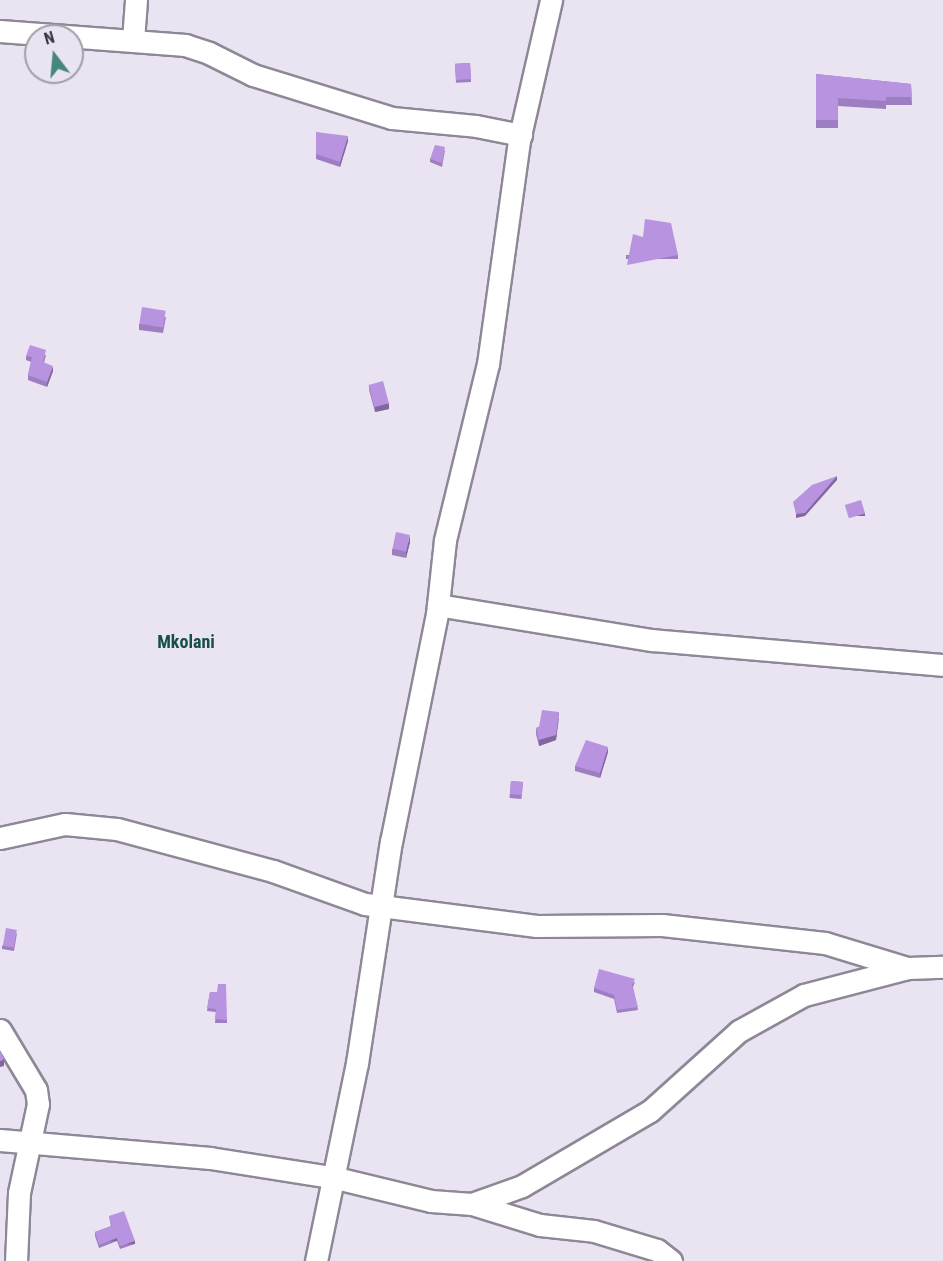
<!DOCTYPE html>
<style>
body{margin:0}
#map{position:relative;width:943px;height:1261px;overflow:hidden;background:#e9e3f2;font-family:"Roboto Condensed",sans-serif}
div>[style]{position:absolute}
.roads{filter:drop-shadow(2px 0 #8e8896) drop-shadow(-2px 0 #8e8896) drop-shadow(0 2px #8e8896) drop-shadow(0 -2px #8e8896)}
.minor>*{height:21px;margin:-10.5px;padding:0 10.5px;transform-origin:10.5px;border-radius:10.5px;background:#fff}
.wall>*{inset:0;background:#9d7ec1;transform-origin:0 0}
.shaded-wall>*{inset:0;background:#80679d;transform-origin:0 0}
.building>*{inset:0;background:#b793e0;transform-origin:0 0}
span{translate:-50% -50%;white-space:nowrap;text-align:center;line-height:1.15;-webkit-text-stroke:4.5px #e9e3f2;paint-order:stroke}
.quarter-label{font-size:18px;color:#164f47;font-weight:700}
.north{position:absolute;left:24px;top:24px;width:60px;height:60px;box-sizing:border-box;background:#e9e3f2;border:2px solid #a29da8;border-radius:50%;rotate:344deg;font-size:16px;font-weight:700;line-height:24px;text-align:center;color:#37353a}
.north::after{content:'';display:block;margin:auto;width:21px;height:27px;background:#44887d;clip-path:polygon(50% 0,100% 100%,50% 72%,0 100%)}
</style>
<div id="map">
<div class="roads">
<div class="minor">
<i style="left:0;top:31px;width:186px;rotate:4.3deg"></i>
<i style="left:185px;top:45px;width:25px;rotate:18deg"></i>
<i style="left:209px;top:53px;width:49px;rotate:26.6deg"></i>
<i style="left:253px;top:75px;width:145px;rotate:17.2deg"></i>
<i style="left:392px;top:118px;width:84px;rotate:5.4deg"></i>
<i style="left:476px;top:126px;width:46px;rotate:11.3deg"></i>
<i style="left:133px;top:40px;width:40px;rotate:-85.7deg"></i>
<i style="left:438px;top:605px;width:217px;rotate:9.3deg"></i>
<i style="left:652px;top:640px;width:292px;rotate:4.9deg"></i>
<i style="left:0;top:838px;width:66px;rotate:-12.2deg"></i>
<i style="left:65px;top:824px;width:52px;rotate:5.5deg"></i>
<i style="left:117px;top:829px;width:162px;rotate:15.1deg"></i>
<i style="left:273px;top:871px;width:98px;rotate:19.7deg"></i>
<i style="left:365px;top:904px;width:173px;rotate:7.3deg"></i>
<i style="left:537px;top:926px;width:125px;rotate:-0.5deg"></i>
<i style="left:662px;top:925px;width:164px;rotate:6.3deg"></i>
<i style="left:825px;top:943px;width:86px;rotate:17deg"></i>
<i style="left:0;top:1030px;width:70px;rotate:59deg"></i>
<i style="left:36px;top:1090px;width:14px;rotate:82deg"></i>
<i style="left:38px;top:1104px;width:91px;rotate:102.1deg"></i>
<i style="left:19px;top:1193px;width:68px;rotate:92.5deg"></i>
<i style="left:0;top:1140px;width:211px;rotate:4.9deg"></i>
<i style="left:210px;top:1158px;width:123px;rotate:8.9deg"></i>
<i style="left:332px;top:1177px;width:102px;rotate:13.6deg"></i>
<i style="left:431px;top:1201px;width:41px;rotate:4.2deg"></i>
<i style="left:472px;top:1204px;width:53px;rotate:-19.8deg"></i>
<i style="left:522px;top:1186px;width:148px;rotate:-30.4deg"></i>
<i style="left:650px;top:1111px;width:120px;rotate:-42deg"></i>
<i style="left:739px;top:1031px;width:74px;rotate:-29deg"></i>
<i style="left:804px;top:995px;width:107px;rotate:-14.6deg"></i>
<i style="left:908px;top:968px;width:35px;rotate:-2deg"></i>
<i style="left:472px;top:1204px;width:71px;rotate:17.2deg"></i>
<i style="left:540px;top:1225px;width:54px;rotate:6.3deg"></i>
<i style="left:594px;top:1231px;width:66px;rotate:16.8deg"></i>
<i style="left:657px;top:1250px;width:18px;rotate:38deg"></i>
<i style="left:316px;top:1261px;width:202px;rotate:-78.3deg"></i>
<i style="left:357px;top:1063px;width:224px;rotate:-81.3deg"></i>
<i style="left:391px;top:842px;width:233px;rotate:-78.6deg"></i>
<i style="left:437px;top:614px;width:74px;rotate:-83.8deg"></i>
<i style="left:445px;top:540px;width:181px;rotate:-76.3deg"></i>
<i style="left:488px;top:364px;width:226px;rotate:-82.1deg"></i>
<i style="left:519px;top:140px;width:144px;rotate:-77.1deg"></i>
</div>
</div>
<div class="wall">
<i style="left:470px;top:63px;width:19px;height:15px;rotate:87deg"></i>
<i style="clip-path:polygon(816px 74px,911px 84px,912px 105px,886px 105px,886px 109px,838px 106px,838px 128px,816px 128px)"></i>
<i style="clip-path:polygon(316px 132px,348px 141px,340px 167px,316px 159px)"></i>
<i style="clip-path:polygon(445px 150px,442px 167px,430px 162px,430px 159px)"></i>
<i style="left:678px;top:255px;width:4px;height:52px;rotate:90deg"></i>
<i style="clip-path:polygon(166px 317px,163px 333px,139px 330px,139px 324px)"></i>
<i style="clip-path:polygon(46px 355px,44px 363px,53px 371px,47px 387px,28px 380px,28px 375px,31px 362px,26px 360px,26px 356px)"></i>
<i style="clip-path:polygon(369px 385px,389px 409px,375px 412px,369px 390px)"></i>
<i style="clip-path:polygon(410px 542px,406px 558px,392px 555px,392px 549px)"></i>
<i style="clip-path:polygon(559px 718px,556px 740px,539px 746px,536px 734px,536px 728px)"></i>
<i style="clip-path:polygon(608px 752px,600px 778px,575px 771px,575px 766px)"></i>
<i style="left:511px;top:781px;width:12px;height:17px;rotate:5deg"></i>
<i style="clip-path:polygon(17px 933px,14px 951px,2px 949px,2px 946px)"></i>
<i style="clip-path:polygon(635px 982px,633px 987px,638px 1010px,617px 1013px,614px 999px,594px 992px,594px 988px)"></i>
<i style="clip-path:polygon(210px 992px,227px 1020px,227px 1023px,215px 1023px,216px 1012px,207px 1011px)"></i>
<i style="clip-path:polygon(109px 1216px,135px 1244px,120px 1249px,117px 1241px,99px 1248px,95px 1236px,95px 1232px,111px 1226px)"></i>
</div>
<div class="shaded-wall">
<i style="clip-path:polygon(348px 136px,348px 141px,340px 167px,340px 162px)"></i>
<i style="clip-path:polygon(53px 366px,53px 371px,47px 387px,47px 382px)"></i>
<i style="clip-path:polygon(389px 403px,389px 409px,375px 412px,375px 407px)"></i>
<i style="clip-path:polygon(837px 476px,837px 480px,805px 516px,796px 518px,796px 514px)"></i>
<i style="left:865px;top:513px;width:3px;height:17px;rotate:90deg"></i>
<i style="clip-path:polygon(410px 535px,410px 542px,406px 558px,406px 552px)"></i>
<i style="clip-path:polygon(559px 712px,556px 740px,539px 746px,539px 740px)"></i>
<i style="clip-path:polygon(608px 747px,608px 752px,600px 778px,600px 773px)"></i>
<i style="clip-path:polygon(4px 1059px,4px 1066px,0 1067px,0 1061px)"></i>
<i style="left:117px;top:1238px;width:3px;height:19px;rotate:90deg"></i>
<i style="left:135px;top:1241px;width:3px;height:16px;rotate:90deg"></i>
</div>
<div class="building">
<i style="left:470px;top:63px;width:16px;height:15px;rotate:86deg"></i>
<i style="clip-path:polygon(816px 74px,911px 84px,912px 97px,886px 97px,886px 101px,838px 98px,838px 120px,816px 120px)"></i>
<i style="clip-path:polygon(316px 132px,348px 136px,340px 162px,316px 154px)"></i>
<i style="clip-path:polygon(435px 145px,445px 147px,442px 163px,430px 159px)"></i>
<i style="clip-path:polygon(645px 219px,671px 223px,678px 255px,627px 265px,633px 234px,643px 237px)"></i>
<i style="left:142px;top:307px;width:24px;height:17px;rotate:9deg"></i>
<i style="clip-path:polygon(30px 345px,46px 350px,43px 362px,53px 366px,47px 382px,28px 375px,32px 357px,26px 356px)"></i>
<i style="left:383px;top:381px;width:23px;height:15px;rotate:75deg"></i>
<i style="clip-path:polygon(837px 476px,805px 513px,796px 514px,793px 502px,812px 485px)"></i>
<i style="left:861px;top:500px;width:14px;height:17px;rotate:73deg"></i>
<i style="left:396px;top:532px;width:14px;height:17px;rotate:12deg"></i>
<i style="clip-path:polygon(542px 710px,559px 712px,556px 735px,539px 740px,536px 728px,539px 727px)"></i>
<i style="clip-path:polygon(586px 740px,608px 747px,600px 773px,575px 766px)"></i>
<i style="left:511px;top:781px;width:12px;height:13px;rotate:5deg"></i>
<i style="left:6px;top:928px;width:11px;height:18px;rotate:10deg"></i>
<i style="clip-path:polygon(599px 969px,635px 979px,632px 985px,638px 1007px,617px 1010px,614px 995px,594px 988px)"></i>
<i style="clip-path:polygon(218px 984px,226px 984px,227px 1020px,215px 1019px,216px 1009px,207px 1008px,210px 992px,217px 992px)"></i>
<i style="clip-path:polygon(0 1051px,4px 1059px,0 1061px)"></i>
<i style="clip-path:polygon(124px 1211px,135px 1241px,120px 1246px,117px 1238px,99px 1245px,95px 1232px,112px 1226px,109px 1216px)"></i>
</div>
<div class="quarter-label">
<span style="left:186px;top:642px">Mkolani</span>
</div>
<div class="north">N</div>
</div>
